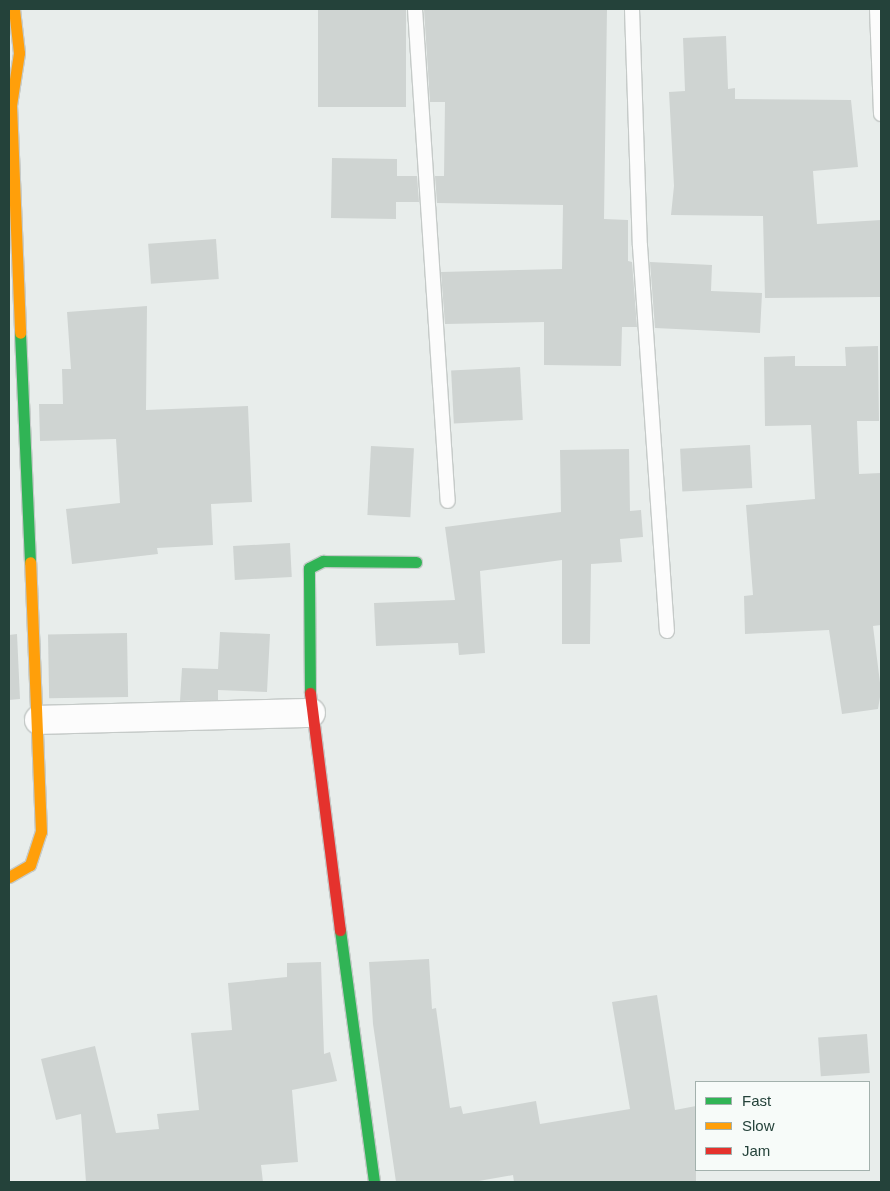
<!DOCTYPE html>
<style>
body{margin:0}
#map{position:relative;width:890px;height:1191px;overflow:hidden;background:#e8edeb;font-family:Arial,sans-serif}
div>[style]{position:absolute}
.building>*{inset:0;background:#cfd4d2;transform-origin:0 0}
.roads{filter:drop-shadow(1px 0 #c5cac8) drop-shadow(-1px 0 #c5cac8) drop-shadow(0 1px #c5cac8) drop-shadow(0 -1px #c5cac8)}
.lane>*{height:14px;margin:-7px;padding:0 7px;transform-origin:7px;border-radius:7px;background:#fcfcfc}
.street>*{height:28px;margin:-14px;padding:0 14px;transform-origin:14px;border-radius:14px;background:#fcfcfc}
.fast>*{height:11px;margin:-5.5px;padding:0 5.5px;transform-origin:5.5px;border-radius:5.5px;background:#30b455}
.slow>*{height:11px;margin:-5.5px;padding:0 5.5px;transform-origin:5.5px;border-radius:5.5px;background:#ff9f0a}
.jam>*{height:11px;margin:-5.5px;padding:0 5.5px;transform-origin:5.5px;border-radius:5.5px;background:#e5322d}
span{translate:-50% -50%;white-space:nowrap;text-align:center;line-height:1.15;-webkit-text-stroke:5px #f7fbf9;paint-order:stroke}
.frame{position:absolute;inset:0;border:10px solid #24423a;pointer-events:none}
.legend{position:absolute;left:695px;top:1081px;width:175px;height:90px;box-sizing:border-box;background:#f7fbf9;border:1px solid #a3b1ad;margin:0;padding:6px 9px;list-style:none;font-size:15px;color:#24423a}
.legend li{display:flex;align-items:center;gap:10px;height:25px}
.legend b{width:25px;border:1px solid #a3b1ad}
</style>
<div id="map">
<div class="building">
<i style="left:318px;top:9px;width:88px;height:98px"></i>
<i style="clip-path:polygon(424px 9px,607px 9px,604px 219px,628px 220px,628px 261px,632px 262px,637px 327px,622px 327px,621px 366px,544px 365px,544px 322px,445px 324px,441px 272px,562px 269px,563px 205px,437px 203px,435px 176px,444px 176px,445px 102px,430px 102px)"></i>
<i style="clip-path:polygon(726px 36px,728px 89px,735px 88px,735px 99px,851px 100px,858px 167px,813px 171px,817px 224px,881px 220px,881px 297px,765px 298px,763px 216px,671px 215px,674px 186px,669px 92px,685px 91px,683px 38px)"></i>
<i style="clip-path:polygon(332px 158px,397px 159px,397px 176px,417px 176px,419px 202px,396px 202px,396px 219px,331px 218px)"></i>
<i style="left:216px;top:239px;width:40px;height:68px;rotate:86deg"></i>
<i style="clip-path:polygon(650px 262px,712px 265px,711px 291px,762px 293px,760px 333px,655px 328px)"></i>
<i style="clip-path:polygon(147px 306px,146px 410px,248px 406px,252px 502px,211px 504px,213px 545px,157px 548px,158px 554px,72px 564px,66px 509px,120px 503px,116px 439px,40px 441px,39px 404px,63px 404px,62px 369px,71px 369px,67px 312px)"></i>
<i style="clip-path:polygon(878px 346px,879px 421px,857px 421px,859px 474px,881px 473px,881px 625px,873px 626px,881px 691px,878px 709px,842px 714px,829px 630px,745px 634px,744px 596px,753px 595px,746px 505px,815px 499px,811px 425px,765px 426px,764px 357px,795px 356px,795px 366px,846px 366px,845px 347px)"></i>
<i style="left:520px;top:367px;width:53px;height:69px;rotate:87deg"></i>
<i style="left:750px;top:445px;width:43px;height:70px;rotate:87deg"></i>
<i style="left:371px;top:446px;width:43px;height:69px;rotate:3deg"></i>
<i style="clip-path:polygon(629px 449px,630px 511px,641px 510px,643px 537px,620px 539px,622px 562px,591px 564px,590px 644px,562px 644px,562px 560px,480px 571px,485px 653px,459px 655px,458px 643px,376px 646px,374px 603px,455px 600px,445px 527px,561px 512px,560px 450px)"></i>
<i style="left:290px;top:543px;width:34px;height:57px;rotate:87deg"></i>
<i style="clip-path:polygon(220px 632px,270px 634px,267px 692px,218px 690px,218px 700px,180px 701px,182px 668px,218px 669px)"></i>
<i style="left:127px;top:633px;width:64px;height:79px;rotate:89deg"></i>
<i style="clip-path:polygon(17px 634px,20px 699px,9px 700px,9px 635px)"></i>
<i style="clip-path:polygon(429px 959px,432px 1009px,436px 1008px,450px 1108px,461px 1106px,463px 1114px,536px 1101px,540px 1124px,630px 1109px,612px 1002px,657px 995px,675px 1110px,696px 1106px,696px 1182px,514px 1182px,513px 1175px,473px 1182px,396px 1182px,373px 1024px,369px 962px)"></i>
<i style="clip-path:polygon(321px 962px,324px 1054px,330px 1052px,337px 1081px,292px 1090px,298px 1162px,261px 1165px,263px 1182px,86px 1182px,81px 1114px,56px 1120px,41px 1059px,95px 1046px,116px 1133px,159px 1129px,157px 1114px,199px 1110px,191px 1033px,232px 1030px,228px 983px,287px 977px,287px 963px)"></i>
<i style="left:867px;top:1034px;width:39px;height:49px;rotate:86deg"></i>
</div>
<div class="roads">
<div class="lane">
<i style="left:415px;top:9px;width:493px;rotate:86.2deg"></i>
<i style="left:632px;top:9px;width:237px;rotate:88.1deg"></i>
<i style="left:640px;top:246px;width:386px;rotate:86deg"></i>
<i style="left:877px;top:9px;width:105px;rotate:87.8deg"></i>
</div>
<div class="street">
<i style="left:39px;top:720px;width:272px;rotate:-1.5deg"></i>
</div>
<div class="fast">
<i style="left:20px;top:333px;width:229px;rotate:87.5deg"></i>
<i style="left:310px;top:693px;width:125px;rotate:-90.5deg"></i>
<i style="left:309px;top:568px;width:16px;rotate:-27deg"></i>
<i style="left:323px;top:561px;width:93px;rotate:0.6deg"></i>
<i style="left:340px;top:930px;width:254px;rotate:82.3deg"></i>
</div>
<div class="slow">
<i style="left:14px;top:9px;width:44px;rotate:83.5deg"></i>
<i style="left:19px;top:53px;width:53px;rotate:98.7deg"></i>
<i style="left:11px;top:105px;width:228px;rotate:87.7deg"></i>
<i style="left:9px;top:877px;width:24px;rotate:-30deg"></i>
<i style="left:30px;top:865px;width:35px;rotate:-72deg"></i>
<i style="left:41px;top:832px;width:270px;rotate:-92.3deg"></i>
</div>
<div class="jam">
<i style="left:310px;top:693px;width:239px;rotate:82.8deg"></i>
</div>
</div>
<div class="frame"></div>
<ul class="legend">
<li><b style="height:6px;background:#30b455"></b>Fast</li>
<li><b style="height:6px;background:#ff9f0a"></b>Slow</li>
<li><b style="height:6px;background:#e5322d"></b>Jam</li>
</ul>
</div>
